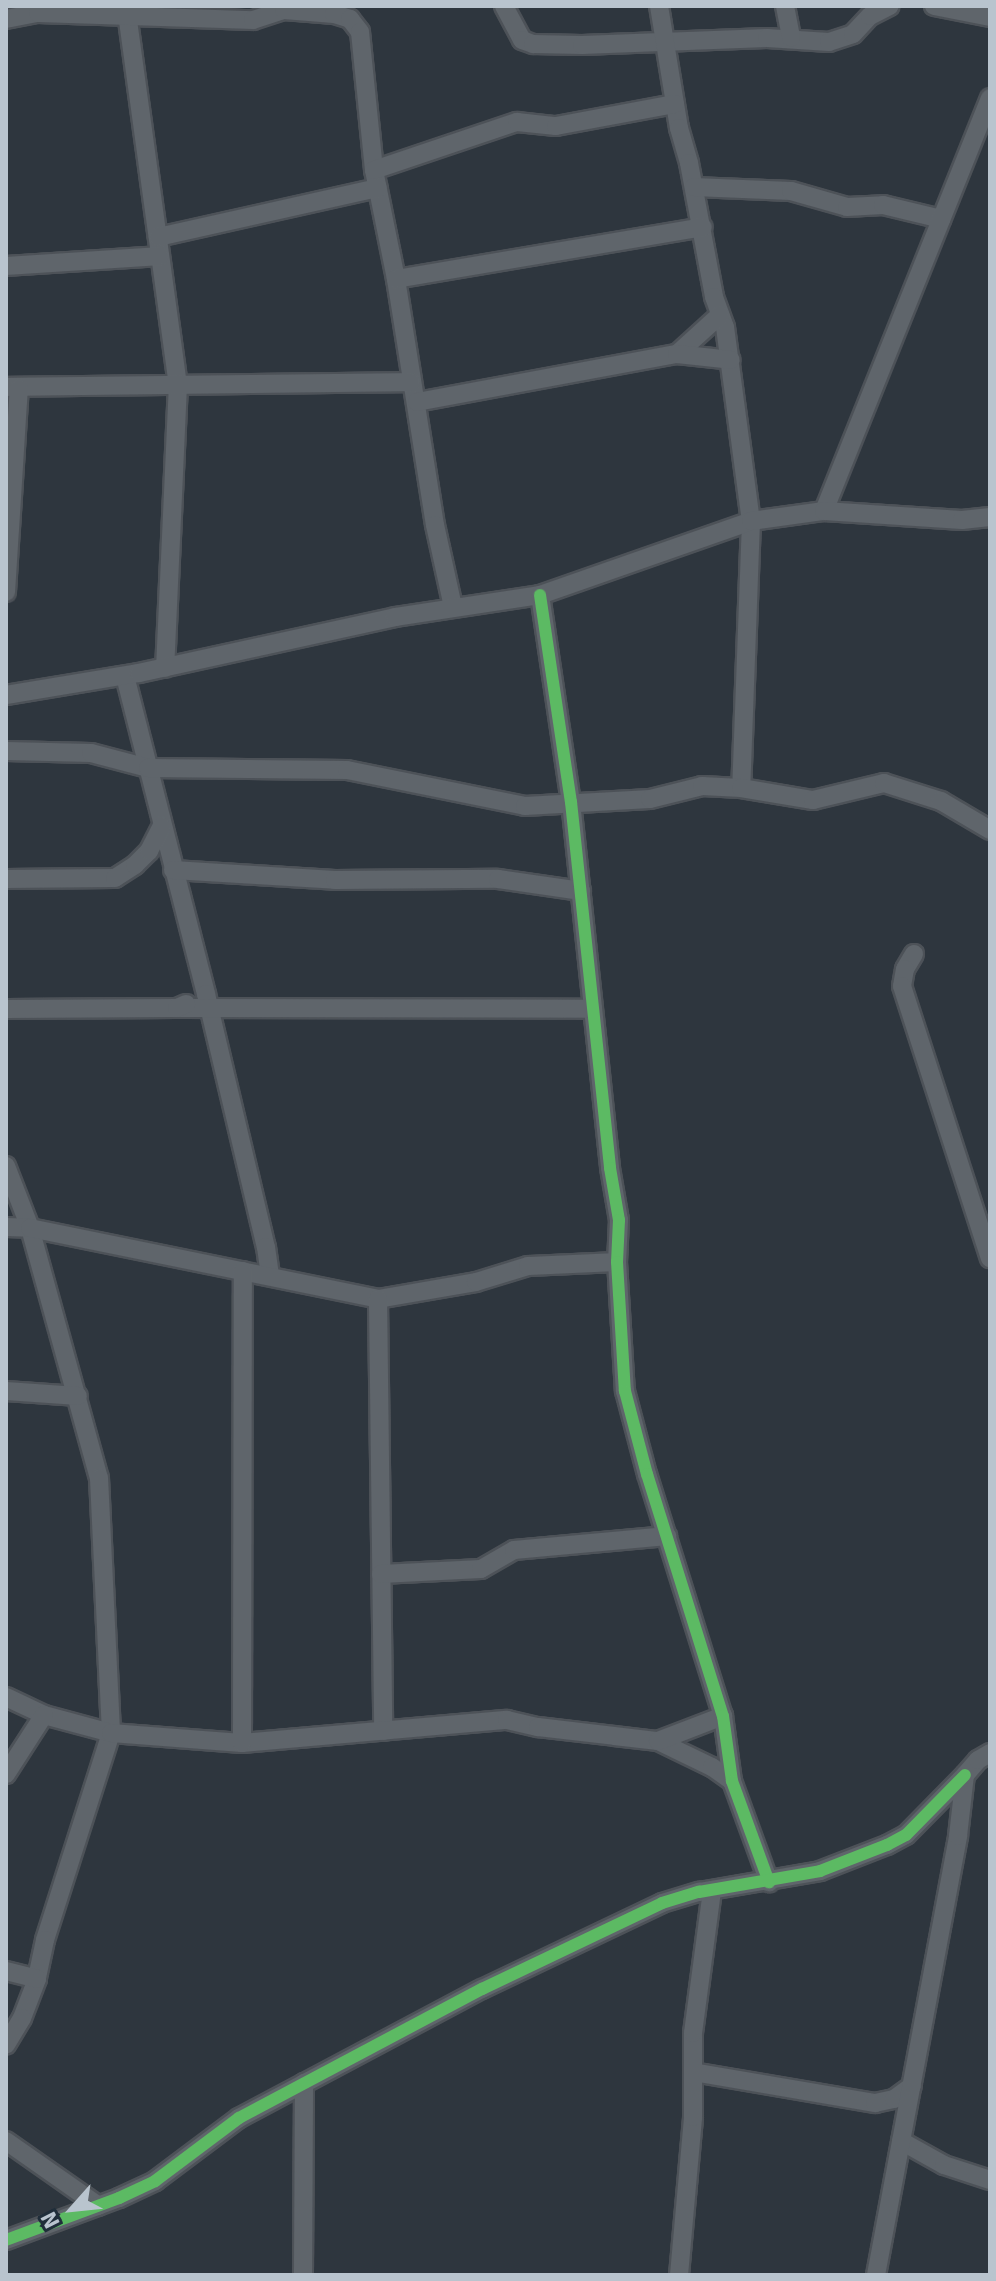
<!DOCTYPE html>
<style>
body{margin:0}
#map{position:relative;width:996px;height:2281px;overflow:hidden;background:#2e363e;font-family:Signika,sans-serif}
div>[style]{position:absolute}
.roads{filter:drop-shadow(2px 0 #4d5258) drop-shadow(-2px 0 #4d5258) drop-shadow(0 2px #4d5258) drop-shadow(0 -2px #4d5258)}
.minor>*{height:18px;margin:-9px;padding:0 9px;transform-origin:9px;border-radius:9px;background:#5f656b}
.cycleway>*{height:12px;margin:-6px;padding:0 6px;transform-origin:6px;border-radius:6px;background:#5cba63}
span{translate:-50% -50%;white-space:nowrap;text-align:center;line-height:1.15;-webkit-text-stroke:6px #202e3a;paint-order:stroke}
.frame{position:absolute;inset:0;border:8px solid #b9c4ce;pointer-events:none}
.north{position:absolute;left:32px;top:2169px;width:80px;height:80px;-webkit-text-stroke:6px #202e3a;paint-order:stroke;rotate:243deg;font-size:22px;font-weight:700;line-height:32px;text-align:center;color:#b9c4ce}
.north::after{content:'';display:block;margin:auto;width:28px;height:36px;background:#b9c4ce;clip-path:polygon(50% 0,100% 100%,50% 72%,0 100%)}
</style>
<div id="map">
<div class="roads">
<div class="minor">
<i style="left:126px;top:6px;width:382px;rotate:82.2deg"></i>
<i style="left:178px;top:384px;width:284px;rotate:92.6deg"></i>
<i style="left:504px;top:6px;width:38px;rotate:62deg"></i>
<i style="left:522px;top:40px;width:12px;rotate:20deg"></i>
<i style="left:533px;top:44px;width:49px;rotate:1.2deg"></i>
<i style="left:582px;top:45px;width:185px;rotate:-2.2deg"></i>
<i style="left:767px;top:38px;width:62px;rotate:3.7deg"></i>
<i style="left:829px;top:42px;width:25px;rotate:-18deg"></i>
<i style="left:853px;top:34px;width:25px;rotate:-47deg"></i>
<i style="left:870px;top:16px;width:22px;rotate:-27deg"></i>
<i style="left:659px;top:6px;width:124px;rotate:80.7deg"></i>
<i style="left:679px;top:128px;width:36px;rotate:74deg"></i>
<i style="left:689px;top:163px;width:136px;rotate:79.4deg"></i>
<i style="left:714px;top:297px;width:32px;rotate:70deg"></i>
<i style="left:725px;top:327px;width:196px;rotate:82.4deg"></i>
<i style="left:751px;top:521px;width:267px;rotate:92.1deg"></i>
<i style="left:785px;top:6px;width:32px;rotate:79deg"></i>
<i style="left:934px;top:6px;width:57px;rotate:11.1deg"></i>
<i style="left:6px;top:19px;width:33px;rotate:-11deg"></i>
<i style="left:38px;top:13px;width:215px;rotate:1.9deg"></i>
<i style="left:253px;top:20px;width:33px;rotate:-18deg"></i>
<i style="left:284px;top:10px;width:50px;rotate:4.6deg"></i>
<i style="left:334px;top:14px;width:17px;rotate:17deg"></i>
<i style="left:350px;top:19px;width:16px;rotate:52deg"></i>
<i style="left:360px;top:32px;width:139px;rotate:84.2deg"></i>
<i style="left:374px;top:170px;width:111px;rotate:78.6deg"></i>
<i style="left:396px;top:279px;width:249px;rotate:81deg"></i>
<i style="left:435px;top:525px;width:84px;rotate:77.6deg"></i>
<i style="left:374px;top:170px;width:151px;rotate:-18.6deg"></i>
<i style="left:517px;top:122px;width:39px;rotate:6deg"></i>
<i style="left:556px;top:126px;width:121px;rotate:-10.5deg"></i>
<i style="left:694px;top:187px;width:97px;rotate:2.4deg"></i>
<i style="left:791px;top:191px;width:58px;rotate:15.9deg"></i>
<i style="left:847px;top:207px;width:36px;rotate:-3deg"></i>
<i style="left:883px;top:205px;width:60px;rotate:13.6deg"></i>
<i style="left:158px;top:237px;width:225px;rotate:-12.6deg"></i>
<i style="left:6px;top:266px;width:154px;rotate:-3.7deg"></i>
<i style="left:396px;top:279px;width:311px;rotate:-9.6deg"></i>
<i style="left:677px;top:354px;width:58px;rotate:-42.2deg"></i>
<i style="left:6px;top:387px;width:405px;rotate:-0.7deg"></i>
<i style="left:417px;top:402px;width:264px;rotate:-10.5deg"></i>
<i style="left:677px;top:354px;width:54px;rotate:6.3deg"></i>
<i style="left:824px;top:511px;width:445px;rotate:-68.1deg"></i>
<i style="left:6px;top:592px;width:204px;rotate:-86.4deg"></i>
<i style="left:540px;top:595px;width:209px;rotate:81.5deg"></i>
<i style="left:571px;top:802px;width:368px;rotate:83.9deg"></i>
<i style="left:610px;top:1168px;width:53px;rotate:80.2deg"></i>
<i style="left:619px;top:1220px;width:42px;rotate:92.7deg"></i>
<i style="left:617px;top:1262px;width:129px;rotate:86.5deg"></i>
<i style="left:625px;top:1391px;width:86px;rotate:75.2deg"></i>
<i style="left:647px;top:1474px;width:254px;rotate:72.6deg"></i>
<i style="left:723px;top:1716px;width:66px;rotate:82.1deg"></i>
<i style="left:732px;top:1781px;width:108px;rotate:69.9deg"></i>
<i style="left:125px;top:676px;width:328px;rotate:75.7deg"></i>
<i style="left:206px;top:994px;width:260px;rotate:76.7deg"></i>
<i style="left:266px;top:1247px;width:29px;rotate:82deg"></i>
<i style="left:6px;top:695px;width:135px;rotate:-9.4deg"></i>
<i style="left:139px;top:673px;width:262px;rotate:-12.3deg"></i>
<i style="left:395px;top:617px;width:147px;rotate:-8.6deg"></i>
<i style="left:540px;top:595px;width:224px;rotate:-19.3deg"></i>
<i style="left:751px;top:521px;width:74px;rotate:-7.8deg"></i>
<i style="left:824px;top:511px;width:138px;rotate:3.7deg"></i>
<i style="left:962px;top:520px;width:28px;rotate:-6deg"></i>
<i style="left:6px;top:751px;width:85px;rotate:1.3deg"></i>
<i style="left:91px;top:753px;width:59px;rotate:14.7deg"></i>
<i style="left:148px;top:768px;width:199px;rotate:0.6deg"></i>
<i style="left:347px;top:770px;width:182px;rotate:11.4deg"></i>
<i style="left:525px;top:806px;width:125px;rotate:-3.2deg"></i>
<i style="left:650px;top:799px;width:54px;rotate:-14deg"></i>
<i style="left:702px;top:786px;width:39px;rotate:3deg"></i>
<i style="left:741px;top:788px;width:73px;rotate:9.5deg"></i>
<i style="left:813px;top:800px;width:73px;rotate:-13.5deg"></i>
<i style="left:884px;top:783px;width:60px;rotate:17.5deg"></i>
<i style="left:941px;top:801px;width:57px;rotate:30.6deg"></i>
<i style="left:173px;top:870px;width:162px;rotate:3.5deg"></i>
<i style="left:335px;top:880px;width:163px;rotate:-0.4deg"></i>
<i style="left:498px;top:879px;width:84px;rotate:8.2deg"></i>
<i style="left:6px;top:879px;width:109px;rotate:-0.5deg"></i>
<i style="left:115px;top:878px;width:24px;rotate:-33deg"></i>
<i style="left:135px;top:865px;width:20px;rotate:-45deg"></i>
<i style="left:149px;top:851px;width:28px;rotate:-63deg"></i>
<i style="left:914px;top:954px;width:17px;rotate:121deg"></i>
<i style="left:905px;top:969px;width:17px;rotate:100deg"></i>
<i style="left:902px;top:986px;width:286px;rotate:72.1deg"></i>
<i style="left:177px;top:1008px;width:416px;rotate:0.1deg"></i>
<i style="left:6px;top:1009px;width:171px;rotate:-0.3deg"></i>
<i style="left:177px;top:1008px;width:10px;rotate:-24deg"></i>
<i style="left:6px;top:1166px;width:66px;rotate:68.8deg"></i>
<i style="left:30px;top:1228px;width:259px;rotate:74.6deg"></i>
<i style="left:99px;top:1478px;width:255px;rotate:87.3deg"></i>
<i style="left:111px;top:1733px;width:217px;rotate:107.7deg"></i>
<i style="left:45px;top:1940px;width:40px;rotate:102deg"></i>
<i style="left:37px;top:1979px;width:42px;rotate:111deg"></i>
<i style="left:22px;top:2018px;width:31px;rotate:121deg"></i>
<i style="left:6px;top:1227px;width:24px;rotate:2deg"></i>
<i style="left:30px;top:1228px;width:355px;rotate:11.5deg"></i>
<i style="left:378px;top:1299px;width:99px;rotate:-9.8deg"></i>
<i style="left:476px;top:1282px;width:54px;rotate:-17.1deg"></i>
<i style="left:528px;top:1266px;width:89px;rotate:-2.6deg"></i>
<i style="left:378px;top:1299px;width:432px;rotate:89.3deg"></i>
<i style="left:6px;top:1391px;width:72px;rotate:4deg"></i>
<i style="left:381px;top:1574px;width:100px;rotate:-2.9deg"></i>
<i style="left:481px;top:1569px;width:38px;rotate:-30deg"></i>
<i style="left:514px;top:1550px;width:154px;rotate:-5.2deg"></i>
<i style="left:6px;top:1697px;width:42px;rotate:25.3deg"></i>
<i style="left:44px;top:1715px;width:69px;rotate:15deg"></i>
<i style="left:111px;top:1733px;width:131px;rotate:4.4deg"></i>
<i style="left:242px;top:1743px;width:266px;rotate:-5deg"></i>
<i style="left:507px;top:1720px;width:32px;rotate:13deg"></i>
<i style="left:538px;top:1727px;width:121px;rotate:6.7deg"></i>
<i style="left:658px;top:1741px;width:60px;rotate:25.7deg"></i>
<i style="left:712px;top:1767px;width:24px;rotate:35deg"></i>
<i style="left:658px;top:1741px;width:70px;rotate:-21deg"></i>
<i style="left:242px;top:1743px;width:472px;rotate:-89.9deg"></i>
<i style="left:6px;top:1774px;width:70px;rotate:-57.2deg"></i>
<i style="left:6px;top:1971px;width:32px;rotate:14deg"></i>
<i style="left:693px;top:2072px;width:185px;rotate:9.7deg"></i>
<i style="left:875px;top:2103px;width:19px;rotate:-12deg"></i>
<i style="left:894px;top:2099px;width:22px;rotate:-36deg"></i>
<i style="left:6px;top:2141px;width:113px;rotate:35deg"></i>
<i style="left:901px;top:2141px;width:49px;rotate:29.2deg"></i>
<i style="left:944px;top:2165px;width:48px;rotate:18.1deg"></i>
<i style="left:6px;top:2240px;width:121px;rotate:-20.4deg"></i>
<i style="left:119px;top:2198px;width:40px;rotate:-25deg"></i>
<i style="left:155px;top:2181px;width:105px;rotate:-36.9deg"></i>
<i style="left:239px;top:2118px;width:275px;rotate:-28deg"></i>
<i style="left:482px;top:1989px;width:199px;rotate:-25.5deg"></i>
<i style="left:662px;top:1903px;width:39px;rotate:-17deg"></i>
<i style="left:699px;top:1892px;width:123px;rotate:-9.8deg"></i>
<i style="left:820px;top:1871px;width:72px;rotate:-21.2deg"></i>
<i style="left:887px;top:1845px;width:21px;rotate:-28deg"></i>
<i style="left:906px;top:1835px;width:84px;rotate:-45.5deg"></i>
<i style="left:303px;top:2275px;width:192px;rotate:-89.7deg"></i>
<i style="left:679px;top:2275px;width:159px;rotate:-84.9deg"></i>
<i style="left:693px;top:2117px;width:84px;rotate:-90deg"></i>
<i style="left:693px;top:2033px;width:144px;rotate:-82.4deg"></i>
<i style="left:876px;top:2275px;width:447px;rotate:-79.4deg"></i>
<i style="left:958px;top:1836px;width:61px;rotate:-83.5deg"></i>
<i style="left:965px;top:1775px;width:20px;rotate:-49deg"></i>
<i style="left:978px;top:1760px;width:14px;rotate:-30deg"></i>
</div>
</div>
<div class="cycleway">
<i style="left:540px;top:595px;width:209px;rotate:81.5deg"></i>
<i style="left:571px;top:802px;width:368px;rotate:83.9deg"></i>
<i style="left:610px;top:1168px;width:53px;rotate:80.2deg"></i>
<i style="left:619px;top:1220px;width:42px;rotate:92.7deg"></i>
<i style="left:617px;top:1262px;width:129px;rotate:86.5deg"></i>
<i style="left:625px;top:1391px;width:86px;rotate:75.2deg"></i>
<i style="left:647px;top:1474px;width:254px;rotate:72.6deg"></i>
<i style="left:723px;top:1716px;width:66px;rotate:82.1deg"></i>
<i style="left:732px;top:1781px;width:108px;rotate:69.9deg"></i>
<i style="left:6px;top:2240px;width:121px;rotate:-20.4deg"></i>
<i style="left:119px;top:2198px;width:40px;rotate:-25deg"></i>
<i style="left:155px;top:2181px;width:105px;rotate:-36.9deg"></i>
<i style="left:239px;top:2118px;width:275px;rotate:-28deg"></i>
<i style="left:482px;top:1989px;width:199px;rotate:-25.5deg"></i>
<i style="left:662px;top:1903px;width:39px;rotate:-17deg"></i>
<i style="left:699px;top:1892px;width:123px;rotate:-9.8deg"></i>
<i style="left:820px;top:1871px;width:72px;rotate:-21.2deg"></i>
<i style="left:887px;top:1845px;width:21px;rotate:-28deg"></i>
<i style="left:906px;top:1835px;width:84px;rotate:-45.5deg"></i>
</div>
<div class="frame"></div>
<div class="north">N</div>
</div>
